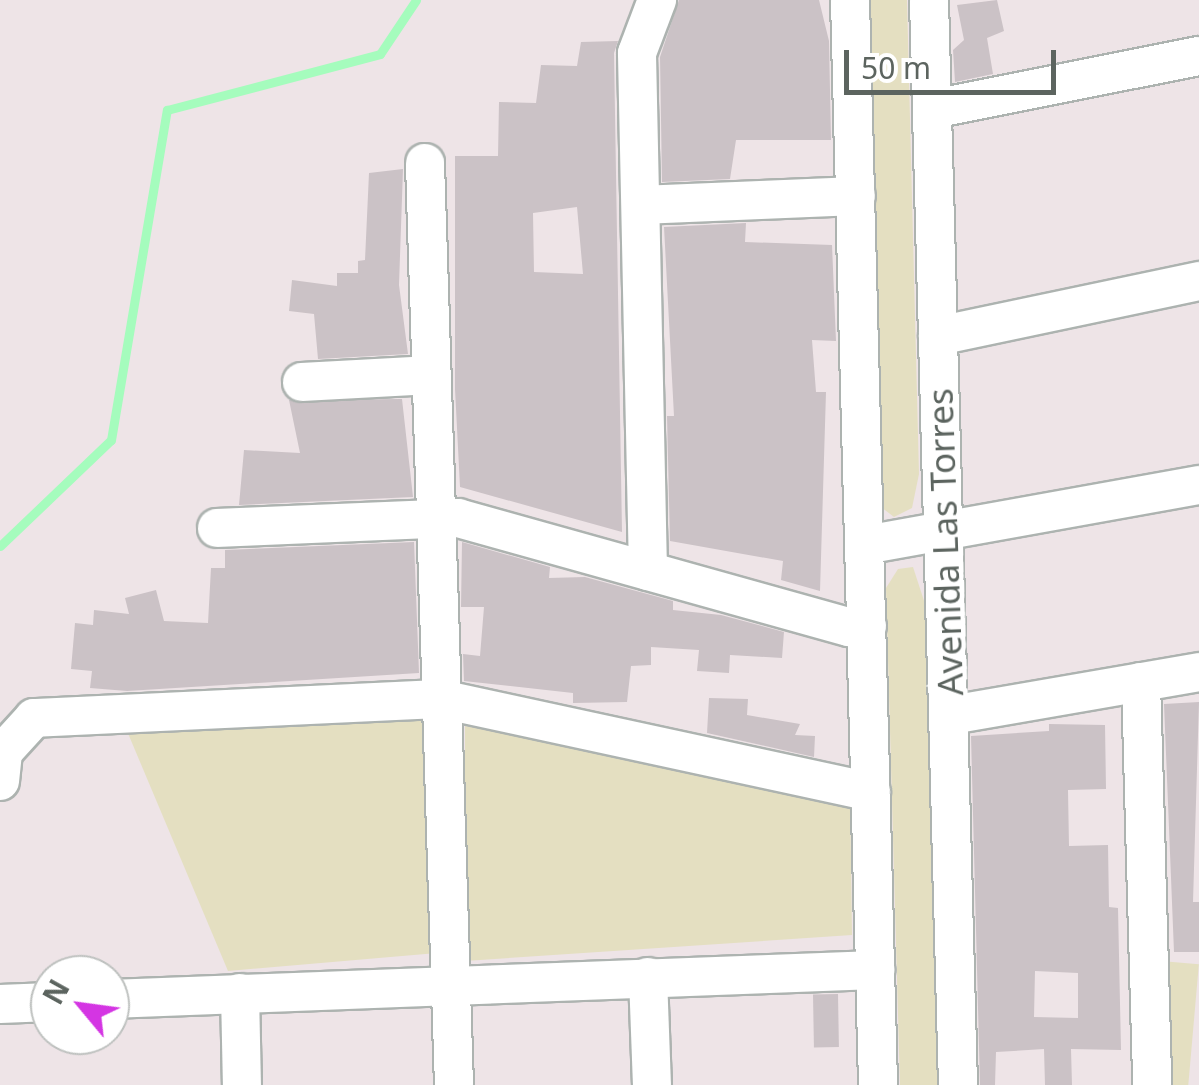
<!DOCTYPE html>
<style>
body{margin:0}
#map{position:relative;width:1199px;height:1085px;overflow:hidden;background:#eee4e7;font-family:"Noto Sans",sans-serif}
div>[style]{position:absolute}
.green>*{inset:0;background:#e4dfc1;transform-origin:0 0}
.stream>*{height:9px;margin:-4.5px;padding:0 4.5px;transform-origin:4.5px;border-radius:4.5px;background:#a5fcbd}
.building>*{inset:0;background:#cbc2c6;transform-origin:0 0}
.roads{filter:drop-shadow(2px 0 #adb3b0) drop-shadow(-2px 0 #adb3b0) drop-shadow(0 2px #adb3b0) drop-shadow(0 -2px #adb3b0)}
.minor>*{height:38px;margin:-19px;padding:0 19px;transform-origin:19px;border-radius:19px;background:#fff}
span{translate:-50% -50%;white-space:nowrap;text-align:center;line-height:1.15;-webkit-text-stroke:9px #fff;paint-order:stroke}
.street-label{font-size:35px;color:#5c645f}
.north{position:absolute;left:30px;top:955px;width:100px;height:100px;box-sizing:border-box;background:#fff;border:2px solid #bec1bf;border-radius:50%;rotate:299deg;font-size:28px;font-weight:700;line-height:40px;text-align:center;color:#5c645f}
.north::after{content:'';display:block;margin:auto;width:35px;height:45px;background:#d435e3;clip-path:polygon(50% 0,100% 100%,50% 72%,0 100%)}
.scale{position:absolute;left:844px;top:50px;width:212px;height:45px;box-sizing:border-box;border:5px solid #5c645f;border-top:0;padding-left:12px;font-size:30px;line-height:35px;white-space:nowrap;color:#5c645f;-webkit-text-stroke:8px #fff;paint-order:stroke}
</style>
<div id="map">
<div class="green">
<i style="clip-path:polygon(869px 0,907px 0,919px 474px,912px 508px,894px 517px,881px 507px)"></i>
<i style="clip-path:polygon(913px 567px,929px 616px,946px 1085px,900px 1085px,886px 588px,898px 569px)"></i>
<i style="clip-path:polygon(427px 718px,437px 953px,228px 971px,127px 731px)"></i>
<i style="clip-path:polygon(465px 726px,850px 788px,852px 935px,465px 961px)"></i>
<i style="left:1161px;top:961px;width:38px;height:124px;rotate:5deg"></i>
</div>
<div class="stream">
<i style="left:0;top:546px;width:153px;rotate:-43.7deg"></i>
<i style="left:111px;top:440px;width:335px;rotate:-80.4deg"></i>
<i style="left:167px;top:110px;width:220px;rotate:-14.7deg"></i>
<i style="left:380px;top:54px;width:65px;rotate:-56.3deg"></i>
</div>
<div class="building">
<i style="clip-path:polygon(679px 0,819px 0,829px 41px,831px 140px,736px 140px,730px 179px,662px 182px,660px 57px)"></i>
<i style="clip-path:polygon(997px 0,1004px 31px,987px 38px,993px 74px,955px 82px,953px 50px,964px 40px,957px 5px)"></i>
<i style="clip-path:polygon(evenodd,618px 41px,614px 53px,622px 532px,460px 487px,455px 389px,455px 156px,498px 156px,499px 102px,536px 103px,541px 65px,577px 66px,581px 42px,618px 41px,577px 207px,583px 274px,534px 272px,533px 213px,577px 207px)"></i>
<i style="clip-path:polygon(403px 169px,399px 285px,408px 354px,318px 359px,314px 314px,289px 311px,292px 280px,337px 286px,337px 273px,358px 273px,358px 261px,365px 260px,369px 173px)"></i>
<i style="clip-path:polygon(746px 223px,745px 242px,832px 245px,836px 341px,812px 340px,816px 392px,826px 392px,820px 591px,781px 580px,783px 561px,670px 541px,667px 416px,674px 416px,664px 227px)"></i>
<i style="clip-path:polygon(402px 399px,413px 497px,239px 505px,244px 450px,300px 453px,289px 400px)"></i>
<i style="clip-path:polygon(414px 542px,419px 673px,127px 691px,90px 688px,92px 671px,71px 669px,75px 623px,93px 625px,94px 610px,129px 614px,125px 598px,156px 590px,164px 621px,208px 623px,211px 568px,225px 568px,225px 550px)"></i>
<i style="clip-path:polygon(462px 542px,550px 567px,549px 578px,585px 577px,673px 601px,673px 610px,721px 615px,784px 632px,782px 658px,730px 655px,729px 673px,697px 671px,699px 650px,651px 647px,651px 665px,631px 666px,627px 702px,573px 703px,573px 693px,464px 681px,463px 654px,480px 656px,484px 607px,461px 607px)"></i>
<i style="clip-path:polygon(709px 698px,748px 699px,747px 715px,800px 724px,795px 735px,815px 736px,814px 757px,707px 733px)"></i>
<i style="clip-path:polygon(1199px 702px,1193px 902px,1199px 902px,1199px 952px,1174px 952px,1164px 704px)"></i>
<i style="clip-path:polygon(evenodd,1049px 724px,1105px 725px,1106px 789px,1068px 790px,1069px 846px,1108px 845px,1109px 907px,1118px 908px,1121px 1050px,1071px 1049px,1072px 1085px,1045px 1085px,1044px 1049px,996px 1052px,995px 1085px,980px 1085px,971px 736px,1049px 731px,1049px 724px,1035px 971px,1078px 973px,1078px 1018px,1034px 1017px,1035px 971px)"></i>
<i style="left:838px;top:994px;width:53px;height:25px;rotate:89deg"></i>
</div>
<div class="roads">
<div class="minor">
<i style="left:850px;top:0;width:1085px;rotate:88.52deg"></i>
<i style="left:929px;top:0;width:1085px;rotate:88.47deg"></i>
<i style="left:933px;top:109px;width:271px;rotate:-11.3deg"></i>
<i style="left:425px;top:163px;width:922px;rotate:88.2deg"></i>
<i style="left:641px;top:205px;width:215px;rotate:-2.4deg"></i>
<i style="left:938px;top:336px;width:267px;rotate:-11.9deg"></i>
<i style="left:302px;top:382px;width:129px;rotate:-3.1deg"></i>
<i style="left:217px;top:528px;width:241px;rotate:-2.4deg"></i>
<i style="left:458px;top:518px;width:406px;rotate:15.6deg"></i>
<i style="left:849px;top:627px;width:18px;rotate:-3deg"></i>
<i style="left:865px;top:545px;width:339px;rotate:-10.2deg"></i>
<i style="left:648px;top:571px;width:518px;rotate:-91.22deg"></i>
<i style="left:637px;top:53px;width:57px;rotate:-69.3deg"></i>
<i style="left:1141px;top:682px;width:403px;rotate:88.4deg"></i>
<i style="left:951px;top:715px;width:252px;rotate:-9.8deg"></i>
<i style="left:0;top:781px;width:29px;rotate:-84deg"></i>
<i style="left:3px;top:752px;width:46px;rotate:-47.6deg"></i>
<i style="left:34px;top:718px;width:407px;rotate:-2.7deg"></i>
<i style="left:441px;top:699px;width:440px;rotate:12.2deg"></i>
<i style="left:648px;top:977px;width:108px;rotate:87.9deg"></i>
<i style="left:240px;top:993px;width:92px;rotate:88.8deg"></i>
<i style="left:110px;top:999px;width:766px;rotate:-2.17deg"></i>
<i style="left:0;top:1004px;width:50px;rotate:-2.3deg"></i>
</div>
</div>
<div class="street-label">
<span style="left:945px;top:542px;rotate:-92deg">Avenida Las Torres</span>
</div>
<div class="north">N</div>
<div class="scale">50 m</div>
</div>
